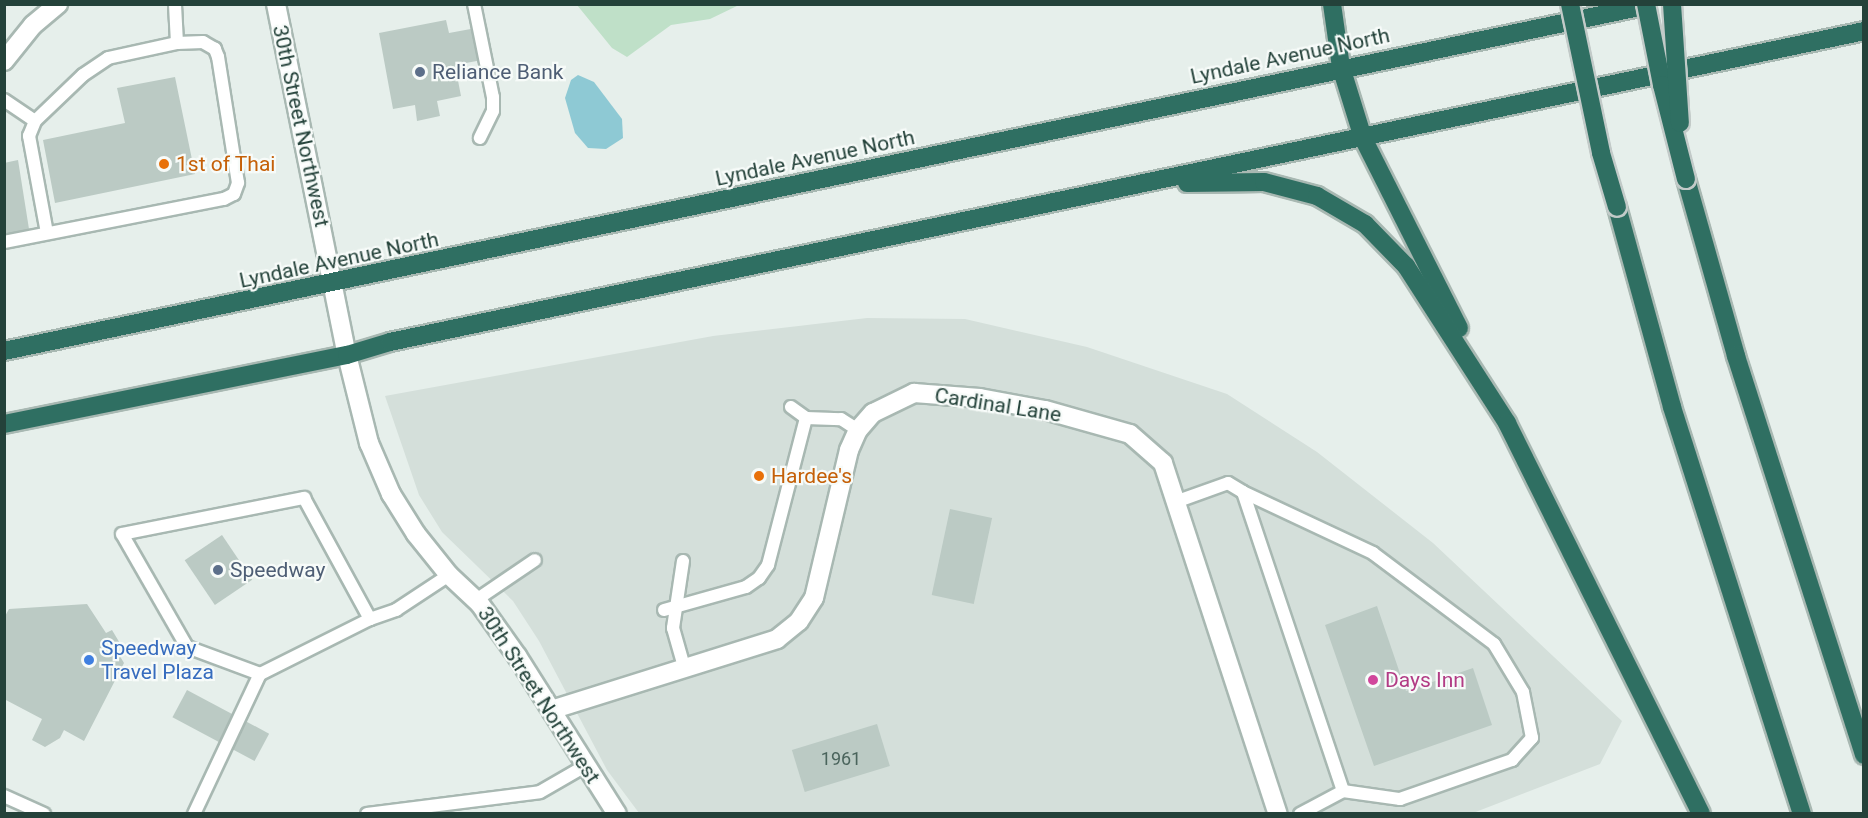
<!DOCTYPE html>
<style>
body{margin:0}
#map{position:relative;width:1868px;height:818px;overflow:hidden;background:#e6efeb;font-family:Roboto,sans-serif}
div>[style]{position:absolute}
.built>*{inset:0;background:#d4dfda}
.green>*{inset:0;background:#bfe0c8}
.water>*{inset:0;background:#8ec9d4}
.building>*{inset:0;background:#bbcac4;transform-origin:0 0}
.roads{filter:drop-shadow(2px 0 #a8b8b2) drop-shadow(-2px 0 #a8b8b2) drop-shadow(0 2px #a8b8b2) drop-shadow(0 -2px #a8b8b2)}
.lane>*{height:12px;margin:-6px;padding:0 6px;transform-origin:6px;border-radius:6px;background:#fff}
.street>*{height:18px;margin:-9px;padding:0 9px;transform-origin:9px;border-radius:9px;background:#fff}
.secondary>*{height:18px;margin:-9px;padding:0 9px;transform-origin:9px;border-radius:9px;background:#fff}
.highway>*{height:18px;margin:-9px;padding:0 9px;transform-origin:9px;border-radius:9px;background:#2f6f62}
.bridges{filter:drop-shadow(2px 0 #c2cac8) drop-shadow(-2px 0 #c2cac8) drop-shadow(0 2px #c2cac8) drop-shadow(0 -2px #c2cac8)}
.highway-bridge>*{height:18px;margin:-9px;padding:0 9px;transform-origin:9px;border-radius:9px;background:#2f6f62}
.dots>*{width:16px;height:16px;translate:-50% -50%;box-sizing:border-box;border:3px solid #f7fbf9;border-radius:50%}
span{translate:-50% -50%;white-space:nowrap;text-align:center;line-height:1.15;-webkit-text-stroke:4.5px #f7fbf9;paint-order:stroke}
.number-label{font-size:18px;color:#4a645c}
.number-label span{-webkit-text-stroke-width:0}
.street-label{font-size:21px;color:#24423a}
.service-label{font-size:21px;color:#4e5e75}
.left{translate:0 -50%;text-align:left}
.food-label{font-size:21px;color:#c56008}
.shop-label{font-size:21px;color:#366cbe}
.hotel-label{font-size:21px;color:#b23c85}
.frame{position:absolute;inset:0;border:6px solid #24423a;pointer-events:none}
</style>
<div id="map">
<div class="built">
<i style="clip-path:polygon(867px 318px,965px 319px,1087px 347px,1227px 394px,1317px 452px,1433px 543px,1622px 721px,1600px 764px,1473px 813px,639px 813px,607px 770px,539px 641px,513px 601px,442px 532px,419px 495px,385px 396px,713px 336px)"></i>
</div>
<div class="green">
<i style="clip-path:polygon(577px 5px,739px 5px,710px 19px,671px 25px,627px 57px,612px 48px)"></i>
</div>
<div class="water">
<i style="clip-path:polygon(578px 75px,594px 82px,622px 119px,623px 138px,606px 149px,588px 148px,575px 133px,565px 98px,571px 80px)"></i>
</div>
<div class="building">
<i style="clip-path:polygon(446px 20px,449px 33px,487px 26px,493px 58px,455px 65px,461px 96px,437px 101px,440px 116px,417px 121px,415px 105px,393px 109px,379px 33px)"></i>
<i style="clip-path:polygon(175px 77px,195px 174px,55px 203px,43px 140px,125px 123px,117px 88px)"></i>
<i style="clip-path:polygon(18px 160px,29px 229px,4px 234px,4px 163px)"></i>
<i style="left:950px;top:509px;width:43px;height:88px;rotate:12deg"></i>
<i style="left:222px;top:535px;width:54px;height:45px;rotate:56deg"></i>
<i style="clip-path:polygon(87px 604px,106px 633px,112px 630px,121px 645px,115px 648px,124px 663px,84px 741px,64px 730px,60px 738px,45px 747px,32px 740px,42px 719px,4px 699px,4px 618px,9px 609px)"></i>
<i style="clip-path:polygon(1377px 606px,1406px 691px,1473px 668px,1492px 725px,1374px 766px,1325px 625px)"></i>
<i style="left:187px;top:690px;width:93px;height:31px;rotate:28deg"></i>
<i style="left:877px;top:724px;width:44px;height:89px;rotate:73deg"></i>
</div>
<div class="roads">
<div class="lane">
<i style="left:474px;top:4px;width:95px;rotate:78.5deg"></i>
<i style="left:493px;top:97px;width:14px;rotate:90deg"></i>
<i style="left:493px;top:111px;width:30px;rotate:116deg"></i>
<i style="left:4px;top:100px;width:37px;rotate:34deg"></i>
<i style="left:47px;top:233px;width:99px;rotate:-100.5deg"></i>
<i style="left:29px;top:136px;width:16px;rotate:-68deg"></i>
<i style="left:35px;top:121px;width:66px;rotate:-43.8deg"></i>
<i style="left:83px;top:75px;width:30px;rotate:-34deg"></i>
<i style="left:108px;top:58px;width:71px;rotate:-12.3deg"></i>
<i style="left:4px;top:242px;width:224px;rotate:-11.1deg"></i>
<i style="left:224px;top:199px;width:11px;rotate:-27deg"></i>
<i style="left:234px;top:194px;width:12px;rotate:-70deg"></i>
<i style="left:238px;top:183px;width:128px;rotate:-99deg"></i>
<i style="left:218px;top:57px;width:9px;rotate:-111deg"></i>
<i style="left:215px;top:49px;width:14px;rotate:-150deg"></i>
<i style="left:203px;top:42px;width:26px;rotate:178deg"></i>
<i style="left:177px;top:43px;width:39px;rotate:-93deg"></i>
<i style="left:791px;top:407px;width:19px;rotate:36deg"></i>
<i style="left:806px;top:418px;width:35px;rotate:2deg"></i>
<i style="left:841px;top:419px;width:20px;rotate:33deg"></i>
<i style="left:1178px;top:501px;width:53px;rotate:-19.8deg"></i>
<i style="left:1228px;top:483px;width:17px;rotate:31deg"></i>
<i style="left:683px;top:561px;width:68px;rotate:98.5deg"></i>
<i style="left:673px;top:628px;width:44px;rotate:74.1deg"></i>
<i style="left:476px;top:600px;width:71px;rotate:-34.1deg"></i>
<i style="left:664px;top:610px;width:85px;rotate:-15.7deg"></i>
<i style="left:746px;top:587px;width:16px;rotate:-35deg"></i>
<i style="left:759px;top:578px;width:16px;rotate:-55deg"></i>
<i style="left:768px;top:565px;width:152px;rotate:-75.5deg"></i>
<i style="left:370px;top:619px;width:123px;rotate:153.4deg"></i>
<i style="left:260px;top:674px;width:78px;rotate:-159.7deg"></i>
<i style="left:187px;top:647px;width:130px;rotate:-119.9deg"></i>
<i style="left:122px;top:534px;width:186px;rotate:-11.2deg"></i>
<i style="left:304px;top:498px;width:138px;rotate:61.4deg"></i>
<i style="left:370px;top:619px;width:28px;rotate:-19deg"></i>
<i style="left:396px;top:610px;width:64px;rotate:-33.4deg"></i>
<i style="left:4px;top:796px;width:44px;rotate:24.2deg"></i>
<i style="left:194px;top:814px;width:155px;rotate:-64.8deg"></i>
<i style="left:367px;top:814px;width:174px;rotate:-7.2deg"></i>
<i style="left:540px;top:792px;width:52px;rotate:-30deg"></i>
<i style="left:1300px;top:814px;width:49px;rotate:-28.1deg"></i>
<i style="left:1343px;top:791px;width:58px;rotate:8deg"></i>
<i style="left:1400px;top:799px;width:119px;rotate:-19.2deg"></i>
<i style="left:1512px;top:760px;width:30px;rotate:-48deg"></i>
<i style="left:1532px;top:738px;width:47px;rotate:-101.1deg"></i>
<i style="left:1523px;top:692px;width:56px;rotate:-121.1deg"></i>
<i style="left:1494px;top:644px;width:151px;rotate:-143.1deg"></i>
<i style="left:1373px;top:553px;width:144px;rotate:-154.9deg"></i>
<i style="left:1243px;top:492px;width:315px;rotate:71.5deg"></i>
</div>
<div class="street">
<i style="left:4px;top:61px;width:46px;rotate:-51.1deg"></i>
<i style="left:33px;top:25px;width:33px;rotate:-40deg"></i>
<i style="left:551px;top:710px;width:237px;rotate:-17.4deg"></i>
<i style="left:777px;top:639px;width:28px;rotate:-39deg"></i>
<i style="left:799px;top:621px;width:27px;rotate:-57deg"></i>
<i style="left:814px;top:598px;width:152px;rotate:-76.7deg"></i>
<i style="left:849px;top:450px;width:22px;rotate:-66deg"></i>
<i style="left:858px;top:430px;width:23px;rotate:-49deg"></i>
<i style="left:873px;top:413px;width:46px;rotate:-26deg"></i>
<i style="left:914px;top:393px;width:66px;rotate:4.3deg"></i>
<i style="left:980px;top:398px;width:66px;rotate:10.5deg"></i>
<i style="left:1045px;top:410px;width:88px;rotate:15.8deg"></i>
<i style="left:1130px;top:434px;width:44px;rotate:41.3deg"></i>
<i style="left:1163px;top:463px;width:369px;rotate:71.9deg"></i>
</div>
<div class="secondary">
<i style="left:276px;top:4px;width:358px;rotate:78.6deg"></i>
<i style="left:347px;top:355px;width:91px;rotate:76deg"></i>
<i style="left:369px;top:443px;width:56px;rotate:66.7deg"></i>
<i style="left:391px;top:494px;width:47px;rotate:58deg"></i>
<i style="left:416px;top:534px;width:53px;rotate:51.2deg"></i>
<i style="left:449px;top:575px;width:42px;rotate:43.1deg"></i>
<i style="left:480px;top:604px;width:64px;rotate:54.6deg"></i>
<i style="left:517px;top:656px;width:187px;rotate:57.7deg"></i>
</div>
<div class="highway">
<i style="left:1332px;top:4px;width:64px;rotate:81.9deg"></i>
<i style="left:1341px;top:67px;width:74px;rotate:72.8deg"></i>
<i style="left:1363px;top:138px;width:213px;rotate:63.2deg"></i>
<i style="left:1686px;top:179px;width:184px;rotate:74.2deg"></i>
<i style="left:1736px;top:356px;width:419px;rotate:72.2deg"></i>
<i style="left:1187px;top:183px;width:77px;rotate:-0.7deg"></i>
<i style="left:1264px;top:182px;width:55px;rotate:14.8deg"></i>
<i style="left:1317px;top:196px;width:56px;rotate:30.3deg"></i>
<i style="left:1365px;top:224px;width:59px;rotate:45.7deg"></i>
<i style="left:1406px;top:266px;width:187px;rotate:57.2deg"></i>
<i style="left:1507px;top:423px;width:436px;rotate:63.6deg"></i>
<i style="left:1617px;top:207px;width:207px;rotate:74.6deg"></i>
<i style="left:1672px;top:407px;width:427px;rotate:72.3deg"></i>
<i style="left:4px;top:351px;width:1666px;rotate:-11.88deg"></i>
<i style="left:4px;top:424px;width:350px;rotate:-11.4deg"></i>
<i style="left:347px;top:355px;width:45px;rotate:-16.8deg"></i>
<i style="left:390px;top:342px;width:1506px;rotate:-11.91deg"></i>
</div>
</div>
<div class="bridges">
<div class="highway-bridge">
<i style="left:1570px;top:4px;width:152px;rotate:78.2deg"></i>
<i style="left:1601px;top:153px;width:56px;rotate:73.5deg"></i>
<i style="left:1646px;top:4px;width:83px;rotate:78.8deg"></i>
<i style="left:1662px;top:85px;width:97px;rotate:75.7deg"></i>
<i style="left:1672px;top:4px;width:119px;rotate:86.2deg"></i>
</div>
</div>
<div class="dots">
<i style="left:420px;top:72px;background:#5c6f8a"></i>
<i style="left:164px;top:164px;background:#e8710a"></i>
<i style="left:759px;top:476px;background:#e8710a"></i>
<i style="left:218px;top:570px;background:#5c6f8a"></i>
<i style="left:89px;top:660px;background:#3f7fe0"></i>
<i style="left:1373px;top:680px;background:#d1479c"></i>
</div>
<div class="number-label">
<span style="left:841px;top:759px">1961</span>
</div>
<div class="street-label">
<span style="left:1290px;top:56px;rotate:-12deg">Lyndale Avenue North</span>
<span style="left:301px;top:126px;rotate:78deg">30th Street Northwest</span>
<span style="left:815px;top:158px;rotate:-12deg">Lyndale Avenue North</span>
<span style="left:339px;top:260px;rotate:-12deg">Lyndale Avenue North</span>
<span style="left:998px;top:405px;rotate:9deg">Cardinal Lane</span>
<span style="left:539px;top:695px;rotate:57deg">30th Street Northwest</span>
</div>
<div class="service-label">
<span class="left" style="left:432px;top:72px">Reliance Bank</span>
<span class="left" style="left:230px;top:570px">Speedway</span>
</div>
<div class="food-label">
<span class="left" style="left:176px;top:164px">1st of Thai</span>
<span class="left" style="left:771px;top:476px">Hardee's</span>
</div>
<div class="shop-label">
<span class="left" style="left:101px;top:660px">Speedway<br>Travel Plaza</span>
</div>
<div class="hotel-label">
<span class="left" style="left:1385px;top:680px">Days Inn</span>
</div>
<div class="frame"></div>
</div>
